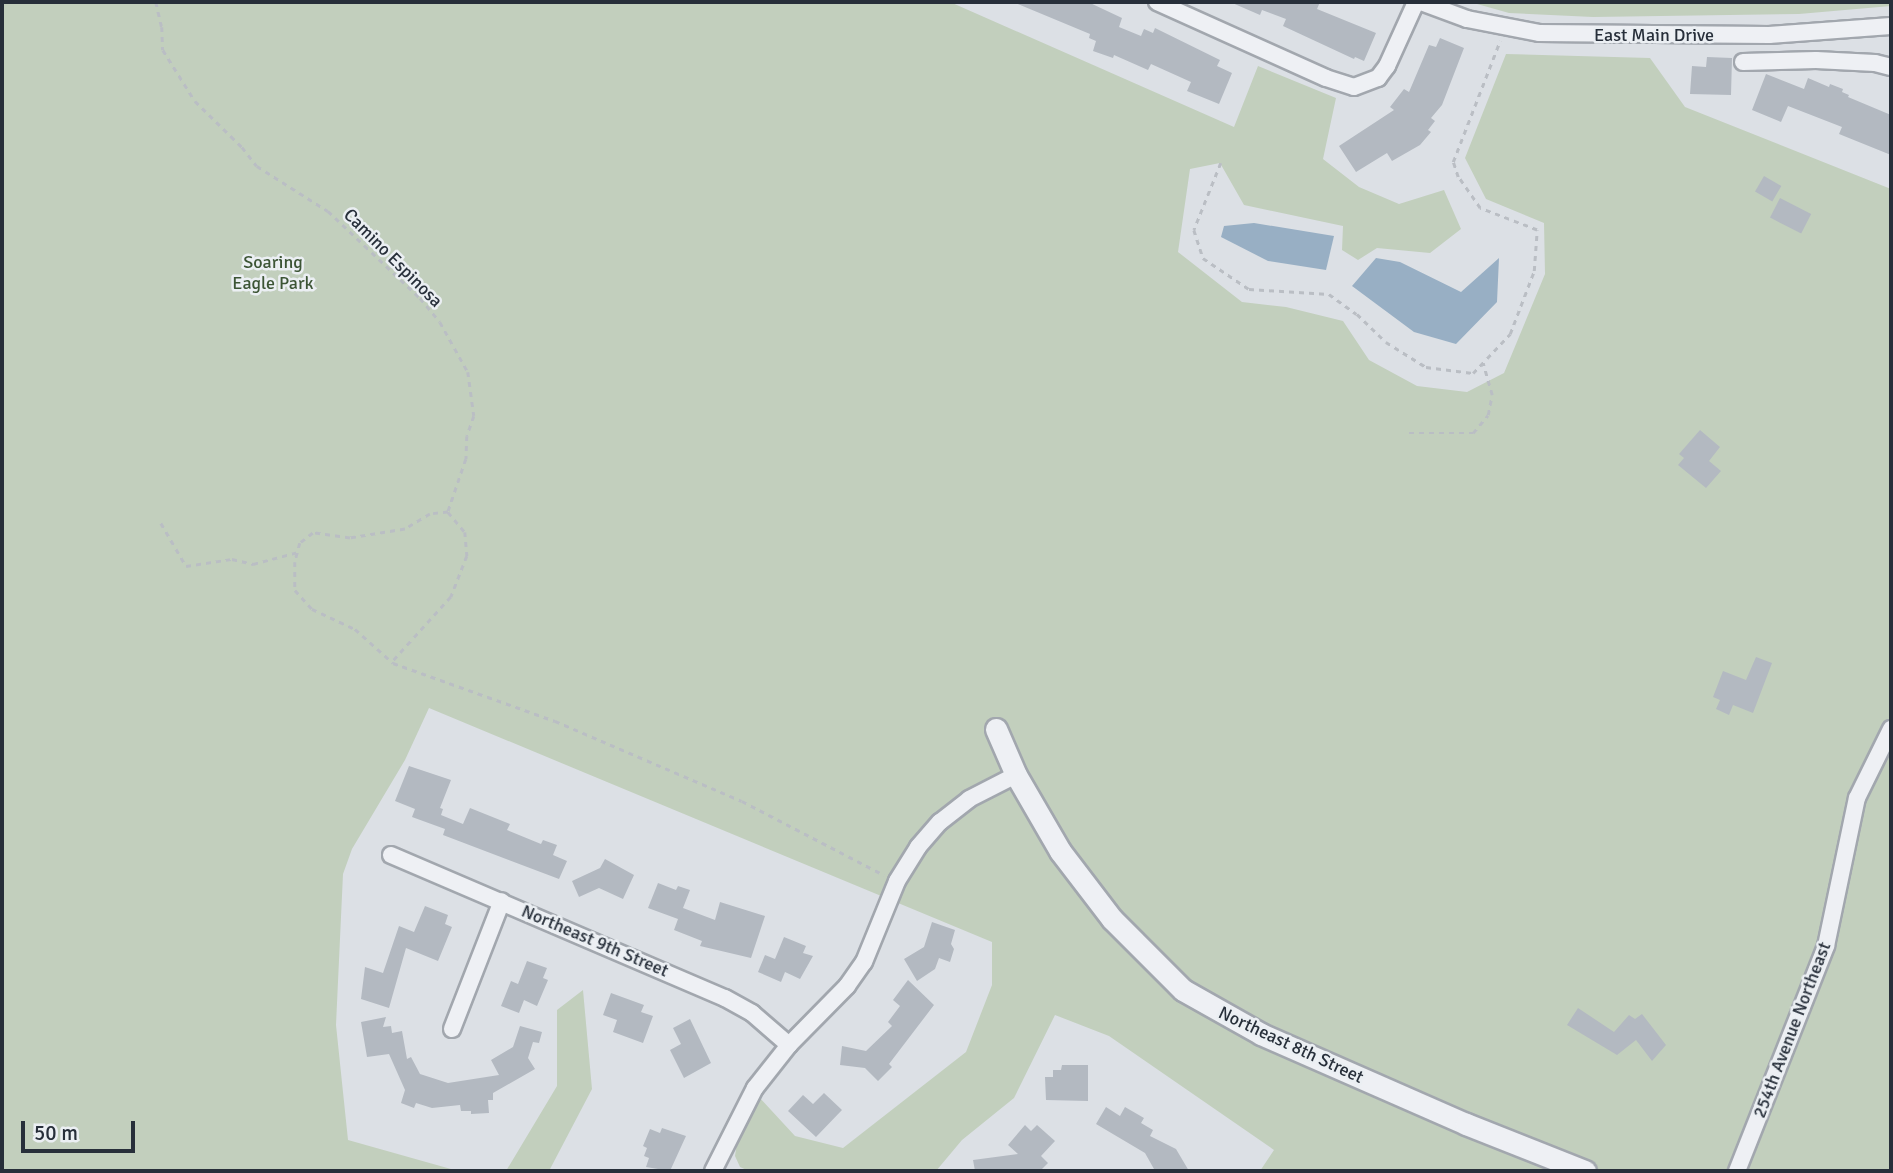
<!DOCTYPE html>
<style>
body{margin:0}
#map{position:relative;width:1893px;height:1173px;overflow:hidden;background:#dce0e5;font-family:Signika,sans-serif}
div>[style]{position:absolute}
.green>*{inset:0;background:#c2cfbd}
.water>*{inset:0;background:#98afc4}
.building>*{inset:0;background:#b3b9c1;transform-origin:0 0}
.path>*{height:2.5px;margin-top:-1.25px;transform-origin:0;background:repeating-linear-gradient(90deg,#babec4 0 5px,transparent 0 10px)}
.roads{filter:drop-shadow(2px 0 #a2a7ae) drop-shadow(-2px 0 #a2a7ae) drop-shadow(0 2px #a2a7ae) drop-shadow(0 -2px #a2a7ae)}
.minor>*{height:16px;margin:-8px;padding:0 8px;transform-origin:8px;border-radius:8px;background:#eef0f4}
.tertiary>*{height:21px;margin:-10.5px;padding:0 10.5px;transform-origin:10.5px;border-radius:10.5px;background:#eef0f4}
span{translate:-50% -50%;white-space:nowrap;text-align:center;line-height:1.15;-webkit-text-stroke:5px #ebeff3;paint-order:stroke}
.street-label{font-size:18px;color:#272f3a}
.park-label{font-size:18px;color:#3c5535}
.frame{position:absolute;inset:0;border:4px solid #272f3a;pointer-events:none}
.scale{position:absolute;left:21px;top:1121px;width:114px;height:32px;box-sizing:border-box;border:4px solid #272f3a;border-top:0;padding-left:9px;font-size:21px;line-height:24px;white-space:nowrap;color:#272f3a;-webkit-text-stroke:5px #ebeff3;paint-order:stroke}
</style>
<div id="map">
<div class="green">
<i style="clip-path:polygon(2px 2px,950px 2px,1234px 127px,1258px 66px,1336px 98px,1323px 159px,1359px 187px,1399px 204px,1444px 190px,1461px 229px,1430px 253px,1377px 248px,1358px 260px,1342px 250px,1343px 226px,1244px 205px,1220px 163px,1190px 169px,1178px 252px,1242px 302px,1286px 307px,1343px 321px,1369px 360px,1417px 386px,1467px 392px,1504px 373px,1545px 274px,1544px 223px,1486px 199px,1465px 158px,1506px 54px,1650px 58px,1685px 107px,1891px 189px,1891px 1171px,1260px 1171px,1274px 1150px,1109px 1036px,1055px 1015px,1014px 1098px,962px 1140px,936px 1171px,749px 1171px,740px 1167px,735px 1156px,737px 1143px,759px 1097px,795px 1136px,843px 1148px,966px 1052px,992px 985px,992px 942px,429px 708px,405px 760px,352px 849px,343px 874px,336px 1025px,348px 1140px,458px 1171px,2px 1171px)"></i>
<i style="clip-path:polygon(1470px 2px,1891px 2px,1891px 6px,1799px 14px,1593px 17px,1509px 13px)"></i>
<i style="clip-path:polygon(583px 990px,592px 1089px,549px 1171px,506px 1171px,557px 1086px,557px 1010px)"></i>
</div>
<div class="water">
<i style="clip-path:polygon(1254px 223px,1334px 236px,1326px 270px,1268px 261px,1221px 237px,1224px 226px)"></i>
<i style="clip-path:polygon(1376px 258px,1400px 262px,1461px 292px,1499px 258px,1497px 302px,1456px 344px,1414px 332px,1352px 286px)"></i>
</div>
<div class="building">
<i style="clip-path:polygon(1013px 2px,1088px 2px,1122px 18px,1119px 27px,1141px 36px,1144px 29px,1153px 33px,1155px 28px,1220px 60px,1217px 66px,1232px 73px,1219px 104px,1187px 91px,1191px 82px,1151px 64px,1148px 70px,1114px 55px,1113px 58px,1093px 51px,1096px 41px,1089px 38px,1090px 34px)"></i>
<i style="clip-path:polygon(1230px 2px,1320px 2px,1317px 9px,1376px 33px,1364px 61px,1355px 57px,1354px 59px,1283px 26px,1286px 19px,1262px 10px,1260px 15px)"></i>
<i style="clip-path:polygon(1440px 38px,1464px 48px,1442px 105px,1431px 118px,1435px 121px,1428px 130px,1431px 132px,1420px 145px,1392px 161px,1387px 153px,1356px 172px,1339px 146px,1394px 110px,1390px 107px,1404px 89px,1409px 92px,1429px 45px,1436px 47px)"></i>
<i style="clip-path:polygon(1707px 57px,1732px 58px,1731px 95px,1690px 94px,1692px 66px,1706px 67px)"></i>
<i style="clip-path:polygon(1766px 74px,1804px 89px,1808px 78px,1829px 87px,1830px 84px,1843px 89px,1842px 92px,1849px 95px,1848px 97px,1891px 115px,1891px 155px,1839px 134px,1842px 127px,1788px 106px,1781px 122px,1752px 110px)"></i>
<i style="left:1764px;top:176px;width:20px;height:18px;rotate:30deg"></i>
<i style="left:1780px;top:198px;width:35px;height:22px;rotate:27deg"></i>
<i style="clip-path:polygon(1700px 430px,1720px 447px,1709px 461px,1721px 471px,1706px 488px,1678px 465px,1684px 458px,1679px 454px)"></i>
<i style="clip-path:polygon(1756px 657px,1772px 663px,1753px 713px,1733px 705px,1729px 715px,1716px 709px,1720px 700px,1713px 697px,1723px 671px,1746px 680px)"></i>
<i style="clip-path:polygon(409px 766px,451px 780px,440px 808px,443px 809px,441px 815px,463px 824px,470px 808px,510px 824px,507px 830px,541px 844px,543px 840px,557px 845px,553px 855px,567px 861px,559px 879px,443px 835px,445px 829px,412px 817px,415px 809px,395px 801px)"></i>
<i style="clip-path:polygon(605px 859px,634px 875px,623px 899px,599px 888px,579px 897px,572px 881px,600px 868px)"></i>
<i style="clip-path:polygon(658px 883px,676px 890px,678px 886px,690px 890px,683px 908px,715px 920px,720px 902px,765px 916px,751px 958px,700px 946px,702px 941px,674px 930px,678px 919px,648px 908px)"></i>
<i style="clip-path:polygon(425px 906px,448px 915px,445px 924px,452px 927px,438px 961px,406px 948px,389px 1008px,361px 999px,365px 967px,383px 973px,399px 926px,414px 932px)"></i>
<i style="clip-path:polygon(932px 922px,955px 930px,951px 944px,954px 949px,950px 962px,939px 958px,935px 969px,917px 981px,904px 959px,924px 947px)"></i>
<i style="clip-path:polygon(784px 937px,806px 946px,803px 953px,813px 956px,800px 979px,785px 972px,781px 982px,758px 972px,765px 955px,775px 959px)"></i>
<i style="clip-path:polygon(527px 961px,547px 968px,543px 978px,548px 980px,537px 1006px,524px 1000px,519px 1013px,501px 1006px,511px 981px,518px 984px)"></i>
<i style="clip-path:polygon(908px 980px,934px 1005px,889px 1064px,892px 1067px,878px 1081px,865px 1068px,840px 1065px,842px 1046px,866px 1051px,892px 1026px,888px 1022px,900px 1006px,893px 1000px)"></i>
<i style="clip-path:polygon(611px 993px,644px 1005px,641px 1012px,653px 1016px,643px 1043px,613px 1032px,617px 1020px,603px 1015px)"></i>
<i style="clip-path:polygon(1578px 1008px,1614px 1032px,1629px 1015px,1635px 1019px,1642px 1014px,1666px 1045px,1652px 1061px,1636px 1040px,1617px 1055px,1567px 1025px)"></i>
<i style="clip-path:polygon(386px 1017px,383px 1027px,391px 1026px,392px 1033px,402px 1031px,407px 1059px,411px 1057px,420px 1074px,448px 1083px,499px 1075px,491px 1060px,513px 1047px,520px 1026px,542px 1032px,539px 1043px,533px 1042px,528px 1058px,535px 1069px,493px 1093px,493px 1100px,488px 1100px,489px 1113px,471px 1114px,471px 1111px,461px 1111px,460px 1105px,432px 1108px,416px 1103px,414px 1108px,401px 1103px,405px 1090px,389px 1054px,367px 1057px,361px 1022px)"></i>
<i style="clip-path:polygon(690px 1019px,711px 1063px,684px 1078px,670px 1050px,681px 1044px,673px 1028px)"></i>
<i style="clip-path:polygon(1062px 1065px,1088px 1065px,1088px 1101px,1046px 1100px,1045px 1077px,1053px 1077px,1053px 1070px,1061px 1070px)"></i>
<i style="clip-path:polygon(824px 1093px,842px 1110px,816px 1137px,788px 1111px,803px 1095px,813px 1104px)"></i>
<i style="clip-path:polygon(1106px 1107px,1120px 1116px,1125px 1107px,1144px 1118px,1141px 1123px,1153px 1130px,1150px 1136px,1176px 1149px,1189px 1171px,1154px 1169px,1145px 1153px,1096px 1124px)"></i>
<i style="clip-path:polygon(1025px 1125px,1031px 1131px,1037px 1125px,1055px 1141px,1041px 1156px,1048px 1163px,1040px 1171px,975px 1171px,973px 1160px,1018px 1154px,1008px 1145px)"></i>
<i style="clip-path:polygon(662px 1128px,686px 1136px,670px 1171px,646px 1167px,649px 1158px,644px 1156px,647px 1148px,643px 1146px,650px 1129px,660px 1133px)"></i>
</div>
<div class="path">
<i style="left:156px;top:2px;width:26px;rotate:77deg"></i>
<i style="left:162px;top:27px;width:23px;rotate:88deg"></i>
<i style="left:163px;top:50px;width:60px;rotate:57.9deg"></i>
<i style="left:195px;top:101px;width:66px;rotate:44.4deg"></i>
<i style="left:242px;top:147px;width:24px;rotate:52deg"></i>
<i style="left:257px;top:166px;width:84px;rotate:32.4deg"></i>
<i style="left:328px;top:211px;width:127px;rotate:43.4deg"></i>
<i style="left:420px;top:298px;width:31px;rotate:50deg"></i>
<i style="left:440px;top:322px;width:57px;rotate:60.8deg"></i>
<i style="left:468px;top:372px;width:44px;rotate:82.2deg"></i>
<i style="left:474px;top:416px;width:21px;rotate:109deg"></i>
<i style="left:467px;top:436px;width:23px;rotate:92deg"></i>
<i style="left:466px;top:459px;width:56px;rotate:108.8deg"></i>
<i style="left:448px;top:512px;width:26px;rotate:50deg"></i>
<i style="left:465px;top:532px;width:24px;rotate:85deg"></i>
<i style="left:467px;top:556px;width:44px;rotate:111.3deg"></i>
<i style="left:451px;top:597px;width:86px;rotate:132.2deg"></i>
<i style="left:1221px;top:163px;width:72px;rotate:111.9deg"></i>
<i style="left:1194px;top:230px;width:29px;rotate:72deg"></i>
<i style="left:1203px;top:258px;width:55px;rotate:34deg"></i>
<i style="left:1249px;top:289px;width:80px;rotate:3.6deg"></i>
<i style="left:1329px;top:294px;width:34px;rotate:36deg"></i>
<i style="left:1357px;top:314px;width:40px;rotate:44deg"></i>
<i style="left:1386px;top:342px;width:47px;rotate:32deg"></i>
<i style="left:1426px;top:367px;width:47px;rotate:7.3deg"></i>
<i style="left:1473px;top:373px;width:54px;rotate:-46.5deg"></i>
<i style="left:1510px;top:334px;width:67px;rotate:-69.1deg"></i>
<i style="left:1534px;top:271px;width:41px;rotate:-85.8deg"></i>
<i style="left:1537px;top:230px;width:61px;rotate:-158.9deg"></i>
<i style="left:1480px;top:208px;width:38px;rotate:-125deg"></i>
<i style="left:1458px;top:177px;width:16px;rotate:-108deg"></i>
<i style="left:1453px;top:162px;width:130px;rotate:-68.8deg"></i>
<i style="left:1409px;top:433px;width:64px"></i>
<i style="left:1473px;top:433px;width:23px;rotate:-50deg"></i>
<i style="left:1488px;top:415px;width:20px;rotate:-79deg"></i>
<i style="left:1492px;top:395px;width:33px;rotate:-106deg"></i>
<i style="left:448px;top:512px;width:18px;rotate:174deg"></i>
<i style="left:430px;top:514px;width:29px;rotate:149deg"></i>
<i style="left:405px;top:529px;width:56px;rotate:170.7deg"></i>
<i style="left:350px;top:538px;width:37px;rotate:-172deg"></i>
<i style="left:313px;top:533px;width:16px;rotate:142deg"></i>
<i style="left:300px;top:543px;width:20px;rotate:105deg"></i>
<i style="left:295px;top:562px;width:28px;rotate:90deg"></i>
<i style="left:295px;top:590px;width:25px;rotate:48deg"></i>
<i style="left:312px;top:609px;width:47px;rotate:24.9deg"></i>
<i style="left:355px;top:629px;width:51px;rotate:41.8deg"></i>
<i style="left:393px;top:663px;width:172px;rotate:19.7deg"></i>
<i style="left:555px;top:721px;width:203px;rotate:23.2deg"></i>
<i style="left:742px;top:801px;width:160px;rotate:27.5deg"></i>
<i style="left:161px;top:523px;width:50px;rotate:59.8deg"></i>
<i style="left:186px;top:566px;width:47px;rotate:-8.7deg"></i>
<i style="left:232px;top:559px;width:22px;rotate:13deg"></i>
<i style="left:253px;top:564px;width:47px;rotate:-14.9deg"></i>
</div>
<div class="roads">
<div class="minor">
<i style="left:1157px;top:2px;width:185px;rotate:24.2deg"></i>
<i style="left:1326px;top:78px;width:29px;rotate:18deg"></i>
<i style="left:1354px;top:87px;width:26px;rotate:-21deg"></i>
<i style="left:1378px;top:78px;width:15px;rotate:-53deg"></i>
<i style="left:1387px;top:66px;width:70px;rotate:-65.6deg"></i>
<i style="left:1421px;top:2px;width:49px;rotate:20.3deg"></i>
<i style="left:1467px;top:19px;width:73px;rotate:11deg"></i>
<i style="left:1539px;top:33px;width:230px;rotate:0.5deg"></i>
<i style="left:1769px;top:35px;width:122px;rotate:-4.2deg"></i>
<i style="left:1743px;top:62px;width:73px;rotate:-1.6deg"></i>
<i style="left:1816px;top:60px;width:59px;rotate:2.9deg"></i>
<i style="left:1875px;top:63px;width:16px;rotate:14deg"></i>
<i style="left:391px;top:855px;width:363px;rotate:23.2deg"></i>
<i style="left:725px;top:998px;width:31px;rotate:29deg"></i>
<i style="left:752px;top:1013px;width:49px;rotate:40.9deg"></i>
<i style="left:452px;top:1029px;width:137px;rotate:-68.7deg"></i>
<i style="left:713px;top:1171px;width:93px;rotate:-63.2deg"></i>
<i style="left:755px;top:1088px;width:55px;rotate:-51.7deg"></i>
<i style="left:789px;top:1045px;width:83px;rotate:-45.5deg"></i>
<i style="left:847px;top:986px;width:29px;rotate:-55deg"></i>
<i style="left:864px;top:962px;width:87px;rotate:-67.8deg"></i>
<i style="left:897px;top:881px;width:40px;rotate:-58deg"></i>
<i style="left:918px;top:847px;width:33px;rotate:-49deg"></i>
<i style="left:940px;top:822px;width:37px;rotate:-38deg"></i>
<i style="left:969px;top:799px;width:53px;rotate:-27.1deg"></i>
<i style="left:1737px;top:1171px;width:242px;rotate:-68.4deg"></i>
<i style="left:1826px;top:946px;width:151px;rotate:-78.2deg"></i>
<i style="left:1857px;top:798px;width:77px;rotate:-63.8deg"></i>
</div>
<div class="tertiary">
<i style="left:996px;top:729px;width:50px;rotate:66.5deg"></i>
<i style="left:1016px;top:775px;width:88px;rotate:59.9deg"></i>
<i style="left:1060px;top:851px;width:86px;rotate:52.6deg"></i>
<i style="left:1112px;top:919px;width:100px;rotate:45deg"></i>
<i style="left:1183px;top:990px;width:90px;rotate:29.4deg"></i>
<i style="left:1261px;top:1034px;width:224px;rotate:23.7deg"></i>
<i style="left:1466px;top:1124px;width:128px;rotate:21.6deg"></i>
</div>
</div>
<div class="street-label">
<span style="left:1654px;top:35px">East Main Drive</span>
<span style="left:393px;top:258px;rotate:45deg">Camino Espinosa</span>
<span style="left:595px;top:941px;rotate:23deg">Northeast 9th Street</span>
<span style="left:1792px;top:1030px;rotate:-69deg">254th Avenue Northeast</span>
<span style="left:1291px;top:1045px;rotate:25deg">Northeast 8th Street</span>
</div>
<div class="park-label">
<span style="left:273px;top:273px">Soaring<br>Eagle Park</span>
</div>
<div class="frame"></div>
<div class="scale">50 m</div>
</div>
